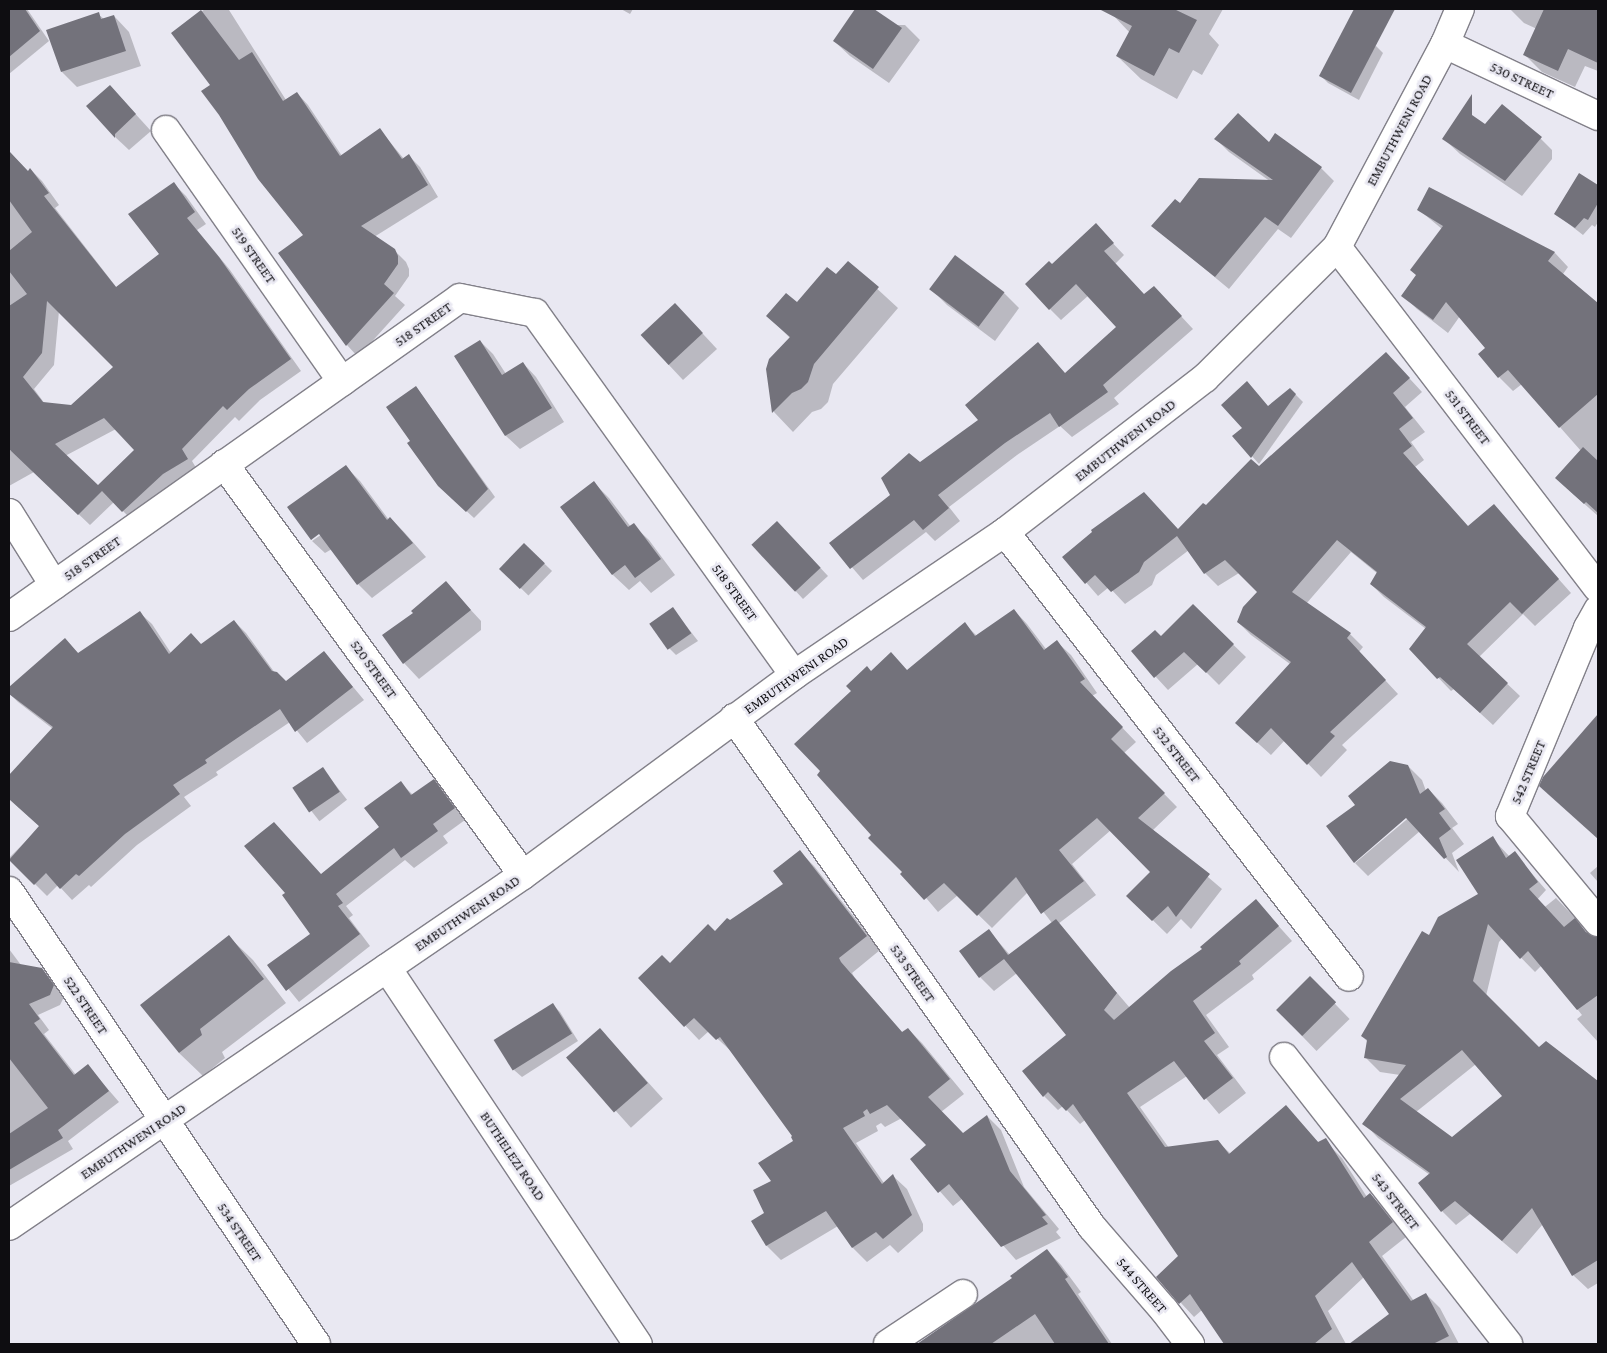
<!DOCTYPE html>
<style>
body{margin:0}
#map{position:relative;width:1607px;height:1353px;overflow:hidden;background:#e9e8f2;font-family:"Crimson Pro",serif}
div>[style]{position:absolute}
.shadow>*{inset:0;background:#0003;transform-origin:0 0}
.building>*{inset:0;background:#73727b;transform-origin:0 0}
.roads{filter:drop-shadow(1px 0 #828089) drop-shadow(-1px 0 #828089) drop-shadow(0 1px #828089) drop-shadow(0 -1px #828089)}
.minor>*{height:28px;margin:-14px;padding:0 14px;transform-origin:14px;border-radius:14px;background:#fff}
span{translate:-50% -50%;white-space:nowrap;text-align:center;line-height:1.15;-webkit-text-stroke:5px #e9e8f2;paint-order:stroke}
.street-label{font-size:14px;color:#0e0d11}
.frame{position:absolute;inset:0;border:10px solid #0e0d11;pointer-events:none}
</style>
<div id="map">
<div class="shadow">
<i style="clip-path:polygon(9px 9px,27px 9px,49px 41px,9px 74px)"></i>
<i style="clip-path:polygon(205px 9px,229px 10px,286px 100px,297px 93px,308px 105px,342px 156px,380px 130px,404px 159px,409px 156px,420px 167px,438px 197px,374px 237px,394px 250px,406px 262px,409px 269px,409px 276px,395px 296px,405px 305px,358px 357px,347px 345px,305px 236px,212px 85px,173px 33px)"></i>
<i style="clip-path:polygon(621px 9px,633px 9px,630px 14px)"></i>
<i style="clip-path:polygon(857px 9px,872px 9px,895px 25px,905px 25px,920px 40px,889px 83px,850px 56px,834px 41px)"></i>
<i style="clip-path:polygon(1115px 9px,1223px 9px,1209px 34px,1219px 45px,1202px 75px,1193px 70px,1177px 99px,1141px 79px,1117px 56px,1130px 33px,1112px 14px)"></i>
<i style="clip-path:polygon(1510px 9px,1598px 9px,1598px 71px,1585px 66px,1575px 87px,1542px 72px,1525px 55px,1537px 29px,1524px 23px)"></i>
<i style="clip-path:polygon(98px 14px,104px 19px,114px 16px,129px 32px,141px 66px,77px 87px,62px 72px)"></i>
<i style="clip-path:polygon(1376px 46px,1383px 53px,1359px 100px,1328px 83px,1321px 76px)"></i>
<i style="clip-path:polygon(110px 86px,151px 131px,129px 150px,113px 135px)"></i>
<i style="clip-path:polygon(1486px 126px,1536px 134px,1552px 150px,1552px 159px,1522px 196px,1460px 154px,1444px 139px)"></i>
<i style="clip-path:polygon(1216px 139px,1269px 144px,1321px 168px,1334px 181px,1291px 238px,1278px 229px,1229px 289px,1153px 226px,1271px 182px,1229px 152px)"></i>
<i style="clip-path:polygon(evenodd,9px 151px,28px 172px,31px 170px,42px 181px,59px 205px,55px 208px,117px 288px,161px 254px,174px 184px,186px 196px,206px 224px,197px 230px,230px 270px,301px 371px,260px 400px,239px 421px,235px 417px,192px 461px,198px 471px,134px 522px,114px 502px,90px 525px,34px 472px,9px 486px,9px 452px,24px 436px,9px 417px,9px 151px,59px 311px,115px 367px,71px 407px,45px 404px,34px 389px,54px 365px,59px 311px,9px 151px,116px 429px,136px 451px,98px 487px,65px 456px,116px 429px)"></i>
<i style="clip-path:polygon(1580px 175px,1598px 187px,1598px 222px,1595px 227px,1592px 225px,1583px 235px,1556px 214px)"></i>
<i style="clip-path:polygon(1430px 188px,1555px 253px,1568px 267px,1563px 274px,1598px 304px,1598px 516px,1571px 492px,1581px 451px,1522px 384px,1513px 391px,1499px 377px,1480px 354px,1487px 348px,1460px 316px,1448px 333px,1417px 309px,1403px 295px,1417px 276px,1442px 229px,1419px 210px)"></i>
<i style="clip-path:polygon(1107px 237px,1124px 255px,1115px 264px,1145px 296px,1165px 299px,1193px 329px,1114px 398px,1119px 404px,1072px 437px,1060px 426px,1017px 455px,949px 507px,960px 521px,935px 541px,926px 532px,863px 580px,831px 543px,891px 495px,920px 464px,1066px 374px,1118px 327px,1089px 295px,1061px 320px,1050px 309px,1052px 266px)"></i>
<i style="clip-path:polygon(848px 262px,898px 308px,833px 384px,828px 402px,821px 409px,812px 412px,793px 432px,774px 412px,767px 369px,790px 338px,768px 316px,797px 304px,836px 276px)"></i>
<i style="clip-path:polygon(931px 289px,1004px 293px,1019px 308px,995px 341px,947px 305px)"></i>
<i style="clip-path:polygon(690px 320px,717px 349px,683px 380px,668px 364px)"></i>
<i style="clip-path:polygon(480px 341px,493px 354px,506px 374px,523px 363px,536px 377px,564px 422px,520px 449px,506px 436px,456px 356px)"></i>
<i style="clip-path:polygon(1398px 366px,1422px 392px,1405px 407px,1425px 432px,1411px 442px,1424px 460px,1415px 467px,1468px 527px,1494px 506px,1571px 593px,1535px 626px,1523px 614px,1479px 657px,1520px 696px,1493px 725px,1454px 689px,1451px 691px,1411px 649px,1426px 629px,1384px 597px,1371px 584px,1378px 574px,1351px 552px,1306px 604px,1350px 634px,1363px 647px,1359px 652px,1398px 694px,1342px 745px,1347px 750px,1321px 777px,1285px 740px,1271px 755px,1250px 736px,1290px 664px,1251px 635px,1238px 622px,1259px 592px,1239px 573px,1218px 586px,1205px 573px,1189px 550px,1156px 575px,1152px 585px,1125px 604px,1109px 587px,1098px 596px,1064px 557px,1178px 530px,1256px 469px)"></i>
<i style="clip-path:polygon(416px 387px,495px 497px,474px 518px,447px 493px,412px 441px)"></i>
<i style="clip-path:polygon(1290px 389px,1303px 402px,1259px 464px,1234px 436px)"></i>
<i style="clip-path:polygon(346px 467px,360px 481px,389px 520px,390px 518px,404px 532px,426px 557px,372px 598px,358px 584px,332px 549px,325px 553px,312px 541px,325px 532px,324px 529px,312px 538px,312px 540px,289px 507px)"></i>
<i style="clip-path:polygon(594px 483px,609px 498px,631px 527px,633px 525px,649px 540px,675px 575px,651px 593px,640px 581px,629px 590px,613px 575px,562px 507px)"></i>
<i style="clip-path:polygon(785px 530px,828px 576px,803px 599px,753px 545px)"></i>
<i style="left:524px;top:544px;width:39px;height:34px;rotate:44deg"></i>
<i style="clip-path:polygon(446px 583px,481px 621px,481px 630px,419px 679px,404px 663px,415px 613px)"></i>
<i style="clip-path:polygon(1193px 606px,1246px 657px,1219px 685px,1198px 664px,1168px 690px,1132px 651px,1162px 638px)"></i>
<i style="clip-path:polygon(673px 609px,698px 641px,676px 655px,669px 648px)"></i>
<i style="clip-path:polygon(1014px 610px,1027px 624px,1046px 649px,1057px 642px,1071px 655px,1097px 693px,1092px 696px,1136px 742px,1124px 753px,1177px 807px,1153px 830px,1222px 889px,1191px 929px,1181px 919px,1167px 934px,1128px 896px,1151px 872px,1111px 830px,1072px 864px,1096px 895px,1058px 924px,1130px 1008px,1204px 949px,1256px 901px,1292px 941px,1252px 975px,1254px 979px,1206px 1015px,1229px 1047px,1217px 1055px,1246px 1093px,1219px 1114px,1187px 1076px,1140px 1107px,1169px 1148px,1217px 1141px,1231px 1154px,1286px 1107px,1320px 1144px,1328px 1144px,1342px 1158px,1367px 1197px,1370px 1194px,1384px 1208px,1406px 1237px,1382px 1256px,1414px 1301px,1426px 1294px,1440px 1308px,1459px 1344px,1351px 1344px,1391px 1314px,1364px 1277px,1328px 1311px,1346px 1344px,1226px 1344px,1202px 1310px,1194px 1317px,1157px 1277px,1180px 1256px,1085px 1120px,1080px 1124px,1063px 1106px,1058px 1110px,1044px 1096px,1068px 1035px,1017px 973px,994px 991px,980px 977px,989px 931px,1010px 955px,1052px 923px,1028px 892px,992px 928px,958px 895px,938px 912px,873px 835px,872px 672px,908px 671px,965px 624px,977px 636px)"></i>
<i style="clip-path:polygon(140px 613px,152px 624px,171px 653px,201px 645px,234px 621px,246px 633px,275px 673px,286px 682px,324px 652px,364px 700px,307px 743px,290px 722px,216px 772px,218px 775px,184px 797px,191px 806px,137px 845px,91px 887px,89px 885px,72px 900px,58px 885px,47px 896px,9px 858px,40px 827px,9px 799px,9px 777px,53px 729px,18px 702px,9px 693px,9px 689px,65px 640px,79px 654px)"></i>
<i style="clip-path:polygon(1598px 717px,1598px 832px,1594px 836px,1591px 724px)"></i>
<i style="clip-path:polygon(1408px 766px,1422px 780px,1426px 791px,1428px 789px,1442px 803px,1458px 824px,1452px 828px,1464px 844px,1452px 853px,1459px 872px,1420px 831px,1368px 876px,1355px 863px,1412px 815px)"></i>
<i style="left:323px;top:769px;width:39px;height:35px;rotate:52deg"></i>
<i style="clip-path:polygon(434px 781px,465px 820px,443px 836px,448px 843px,414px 868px,405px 860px,346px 906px,353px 915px,349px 918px,370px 946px,299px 1002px,269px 965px,312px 934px,321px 875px,381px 827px,401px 783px,413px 795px)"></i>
<i style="clip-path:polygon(evenodd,1492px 838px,1510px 857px,1514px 853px,1546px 890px,1499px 942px,1486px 996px,1539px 1048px,1546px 1043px,1598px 1083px,1598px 1283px,1588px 1289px,1573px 1275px,1543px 1224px,1517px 1254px,1470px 1214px,1456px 1225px,1442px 1211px,1430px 1175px,1378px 1138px,1364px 1123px,1400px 1075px,1380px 1072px,1366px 1058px,1368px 1042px,1362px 1036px,1429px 937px,1480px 894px,1492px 838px,1476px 1064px,1503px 1096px,1452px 1139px,1416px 1112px,1476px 1064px)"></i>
<i style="clip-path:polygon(800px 852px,814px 866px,880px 950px,852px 973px,855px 978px,903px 1033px,908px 1029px,922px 1043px,964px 1094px,941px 1112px,963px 1135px,987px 1116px,1001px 1130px,1024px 1187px,1059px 1229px,1056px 1232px,1061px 1238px,1016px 1260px,962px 1199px,953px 1206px,911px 1159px,928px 1145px,902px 1118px,885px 1127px,881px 1123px,876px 1126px,878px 1131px,856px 1143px,884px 1183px,893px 1176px,907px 1189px,923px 1224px,923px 1231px,898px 1253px,890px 1245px,867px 1262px,853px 1248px,838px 1226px,781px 1260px,767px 1246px,753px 1221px,765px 1214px,795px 1141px,794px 1136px,732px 1052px,709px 1031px,699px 1040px,640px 978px,670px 965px,785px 884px)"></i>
<i style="clip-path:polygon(1598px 866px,1598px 882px,1590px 873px)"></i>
<i style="clip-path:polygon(1556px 898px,1581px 924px,1576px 929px,1598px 953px,1598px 1042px,1577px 1019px,1582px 1015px,1542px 965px,1535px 972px,1504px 940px)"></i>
<i style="clip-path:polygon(229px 937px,253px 960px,286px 1003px,222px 1052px,225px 1058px,203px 1076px,179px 1053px)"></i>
<i style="clip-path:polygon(9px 949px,21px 965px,42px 969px,64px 997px,60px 1005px,38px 1015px,49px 1030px,44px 1034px,76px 1075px,88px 1066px,119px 1102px,68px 1141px,73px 1149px,9px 1186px)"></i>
<i style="left:1310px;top:978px;width:57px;height:46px;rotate:46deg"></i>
<i style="clip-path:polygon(552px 1004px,560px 1012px,578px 1041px,522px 1077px,514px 1070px)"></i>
<i style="left:600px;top:1029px;width:94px;height:43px;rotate:48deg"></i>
<i style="clip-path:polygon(1047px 1250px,1061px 1265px,1081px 1292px,1078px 1294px,1112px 1344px,922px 1344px,1014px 1279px)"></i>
</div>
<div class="building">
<i style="clip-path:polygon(9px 9px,25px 9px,40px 31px,9px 57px)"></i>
<i style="clip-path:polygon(855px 9px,874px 9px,902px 28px,873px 69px,833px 41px)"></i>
<i style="clip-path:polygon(1099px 9px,1174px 9px,1197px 20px,1179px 53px,1169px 48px,1154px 76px,1116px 56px,1132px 26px)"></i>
<i style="clip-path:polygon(1354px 9px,1395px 9px,1351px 93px,1319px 76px)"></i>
<i style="clip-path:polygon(1544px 9px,1598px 9px,1598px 63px,1568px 49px,1558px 71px,1523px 55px)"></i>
<i style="clip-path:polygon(201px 10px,239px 60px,252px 52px,283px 101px,297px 92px,340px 156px,380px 128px,402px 159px,409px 154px,428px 185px,361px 226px,395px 249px,398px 256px,398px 264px,384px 284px,394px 293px,346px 346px,278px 253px,303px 235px,258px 179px,219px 115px,201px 91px,210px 85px,171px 33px)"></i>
<i style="clip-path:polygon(99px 12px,101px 19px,114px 15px,126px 51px,61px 72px,46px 30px)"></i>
<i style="clip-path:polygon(110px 85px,136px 114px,115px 134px,115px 138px,86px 106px)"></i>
<i style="clip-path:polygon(1472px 94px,1472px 115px,1485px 124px,1502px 104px,1542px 137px,1505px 181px,1442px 139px)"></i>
<i style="clip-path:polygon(1238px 113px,1269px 142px,1275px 133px,1322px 167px,1278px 226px,1265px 217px,1215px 277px,1151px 226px,1175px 199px,1180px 203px,1199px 178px,1273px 180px,1214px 139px)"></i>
<i style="clip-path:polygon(evenodd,9px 151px,28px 171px,30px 168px,49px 193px,44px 196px,116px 287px,159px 254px,128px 214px,174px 182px,195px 212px,187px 218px,219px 257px,291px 359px,249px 389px,227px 410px,223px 406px,182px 449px,188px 459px,163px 474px,122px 512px,102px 491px,78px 515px,9px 449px,9px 306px,27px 294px,9px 271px,9px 251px,32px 232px,9px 200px,9px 151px,47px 301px,113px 367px,71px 405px,43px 402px,23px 377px,42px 353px,47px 301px,9px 151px,104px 418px,134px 450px,98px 485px,55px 444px,104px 418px)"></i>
<i style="clip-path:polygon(1579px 173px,1598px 185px,1598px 203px,1588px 220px,1584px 218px,1575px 228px,1554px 214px)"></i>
<i style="clip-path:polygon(1429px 187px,1555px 252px,1548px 261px,1598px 303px,1598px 394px,1559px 428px,1508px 370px,1498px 378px,1478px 354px,1485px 348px,1446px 302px,1433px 320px,1401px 296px,1416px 275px,1410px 270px,1443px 226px,1417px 210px)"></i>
<i style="clip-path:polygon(1096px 223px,1114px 243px,1104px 251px,1144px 294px,1154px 286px,1182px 316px,1103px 385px,1108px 392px,1059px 427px,1050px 413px,1005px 443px,938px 495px,949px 508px,923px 530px,914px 520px,850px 569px,829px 543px,890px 495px,881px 478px,909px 453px,920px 462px,978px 420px,965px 405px,1038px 342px,1065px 373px,1116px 327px,1076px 284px,1049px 310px,1025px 284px,1049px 261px,1052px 264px)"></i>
<i style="left:955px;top:255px;width:62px;height:43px;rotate:37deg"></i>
<i style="clip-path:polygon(848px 261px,879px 287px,814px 364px,808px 382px,801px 389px,792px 393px,772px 413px,766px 369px,769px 359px,790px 337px,766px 316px,786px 293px,797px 302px,827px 267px,836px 274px)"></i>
<i style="left:675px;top:303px;width:41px;height:47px;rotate:47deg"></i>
<i style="clip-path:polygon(480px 340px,502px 375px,523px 362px,552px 408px,505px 436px,454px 356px)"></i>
<i style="clip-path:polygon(1386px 352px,1410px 378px,1393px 393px,1413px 418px,1399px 429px,1412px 446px,1403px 453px,1468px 526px,1494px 504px,1559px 579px,1522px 614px,1510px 602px,1467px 644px,1508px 683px,1480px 713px,1440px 677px,1437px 679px,1409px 649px,1426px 627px,1370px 584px,1377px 572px,1337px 540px,1292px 592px,1351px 633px,1347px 638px,1386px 680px,1330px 732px,1335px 736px,1307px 765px,1271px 728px,1257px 743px,1235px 723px,1291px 662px,1237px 622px,1243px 607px,1257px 592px,1225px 560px,1204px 574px,1177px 536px,1144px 562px,1139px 572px,1111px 592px,1095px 575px,1085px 584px,1062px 557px,1092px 532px,1091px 530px,1144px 492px,1178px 529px,1203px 503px,1206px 505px,1251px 459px,1259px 466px)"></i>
<i style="clip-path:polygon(1247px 381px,1268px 406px,1290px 388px,1296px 394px,1251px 458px,1232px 436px,1242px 428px,1221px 405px)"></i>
<i style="clip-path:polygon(416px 386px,488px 489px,466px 512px,438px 486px,407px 443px,410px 441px,386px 407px)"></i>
<i style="clip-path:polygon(1583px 447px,1598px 461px,1598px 513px,1586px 502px,1584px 504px,1555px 478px)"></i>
<i style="clip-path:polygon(346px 465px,387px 520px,390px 517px,413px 543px,357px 585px,319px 534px,311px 540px,287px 507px)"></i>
<i style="clip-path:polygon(594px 481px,628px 527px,634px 523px,661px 559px,635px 578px,625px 565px,612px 575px,560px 507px)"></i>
<i style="left:777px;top:521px;width:64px;height:35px;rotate:47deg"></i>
<i style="left:524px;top:543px;width:29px;height:36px;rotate:44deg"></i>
<i style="clip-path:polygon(446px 581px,471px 610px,403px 664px,382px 635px,413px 613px,411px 611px)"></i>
<i style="clip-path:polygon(1193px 604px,1234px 644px,1206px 673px,1184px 652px,1154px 678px,1131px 651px,1155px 630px,1161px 636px)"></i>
<i style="left:673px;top:607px;width:32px;height:29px;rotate:55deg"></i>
<i style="clip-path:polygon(1014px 609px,1044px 650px,1057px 640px,1085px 679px,1080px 682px,1123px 727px,1111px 739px,1165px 793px,1138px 818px,1210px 874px,1176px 917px,1168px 906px,1152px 921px,1126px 896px,1150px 872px,1097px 818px,1059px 850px,1084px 881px,1041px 914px,1016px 877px,977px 916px,944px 883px,924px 900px,900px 874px,902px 872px,868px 838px,871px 835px,817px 775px,820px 771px,794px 744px,851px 691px,846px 686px,867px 666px,871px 671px,891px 652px,907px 670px,965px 622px,975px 636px)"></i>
<i style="clip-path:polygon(140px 611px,169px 654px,191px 633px,201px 644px,234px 620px,272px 671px,277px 672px,286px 681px,324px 651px,353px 687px,295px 732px,280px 709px,205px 760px,207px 763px,173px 785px,180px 794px,125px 834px,79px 876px,76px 874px,60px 889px,46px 873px,34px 885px,9px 860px,39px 826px,9px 799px,9px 775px,53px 727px,9px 694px,9px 687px,65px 638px,78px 653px)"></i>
<i style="clip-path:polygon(1598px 714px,1598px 839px,1539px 786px,1543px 777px)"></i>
<i style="clip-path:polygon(1390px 761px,1408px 765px,1420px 794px,1428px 788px,1445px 809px,1439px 813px,1451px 829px,1439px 838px,1447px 857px,1444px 859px,1406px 818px,1354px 863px,1326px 826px,1355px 805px,1348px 796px)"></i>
<i style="left:323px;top:767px;width:30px;height:37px;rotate:56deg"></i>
<i style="clip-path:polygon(434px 779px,455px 808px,433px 824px,438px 831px,401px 858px,394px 848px,336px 894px,343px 903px,338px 906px,360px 934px,286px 991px,267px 965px,310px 934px,282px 895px,285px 893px,244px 846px,274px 822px,321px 874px,379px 827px,364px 808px,401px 781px,411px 795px)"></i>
<i style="clip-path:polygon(evenodd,1493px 836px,1506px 858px,1515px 851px,1538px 882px,1529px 889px,1564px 927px,1575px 918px,1586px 932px,1598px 937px,1598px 995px,1577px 1010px,1528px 951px,1520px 959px,1488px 924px,1473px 981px,1539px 1047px,1546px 1041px,1598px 1081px,1598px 1260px,1572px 1276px,1532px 1208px,1502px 1241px,1455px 1201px,1441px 1212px,1418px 1183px,1430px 1173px,1362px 1124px,1406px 1065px,1364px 1058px,1367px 1040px,1361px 1036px,1422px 931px,1429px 935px,1438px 917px,1478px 894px,1456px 860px,1493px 836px,1462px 1050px,1502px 1096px,1452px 1137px,1400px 1099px,1462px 1050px)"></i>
<i style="clip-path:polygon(800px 850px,867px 936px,839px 958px,841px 962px,902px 1032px,908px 1028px,950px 1079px,928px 1097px,963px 1133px,987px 1115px,1010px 1171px,1046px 1215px,1042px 1217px,1048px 1224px,1001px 1247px,949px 1184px,938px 1193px,910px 1159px,926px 1145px,887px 1105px,870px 1114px,867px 1109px,863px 1112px,865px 1116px,843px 1128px,882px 1184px,893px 1174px,912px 1215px,883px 1239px,876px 1232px,852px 1248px,826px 1211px,766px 1246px,751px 1221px,764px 1213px,753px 1190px,771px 1181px,758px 1163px,793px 1141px,791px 1137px,792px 1136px,720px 1037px,716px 1040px,694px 1018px,684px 1027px,638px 978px,662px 955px,670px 963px,708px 924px,715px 931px,727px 918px,730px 920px,783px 884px,773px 871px)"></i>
<i style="clip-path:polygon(1256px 899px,1279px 926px,1239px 961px,1241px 964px,1193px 1001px,1215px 1033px,1204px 1041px,1233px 1078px,1204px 1100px,1174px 1061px,1127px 1093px,1165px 1147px,1218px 1140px,1229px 1154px,1286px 1105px,1318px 1142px,1326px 1138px,1364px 1198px,1370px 1193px,1393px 1222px,1369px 1242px,1411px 1301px,1426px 1293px,1449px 1336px,1433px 1344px,1349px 1344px,1389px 1314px,1352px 1262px,1315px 1296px,1332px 1329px,1314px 1344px,1224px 1344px,1190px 1294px,1179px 1304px,1156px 1277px,1178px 1256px,1073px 1104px,1066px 1111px,1048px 1092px,1043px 1097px,1022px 1071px,1066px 1035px,1004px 959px,979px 978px,959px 951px,989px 929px,1008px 955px,1056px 919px,1117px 993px,1104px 1010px,1114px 1020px,1171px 971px,1202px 949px,1200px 947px)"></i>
<i style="clip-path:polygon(229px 935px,264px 979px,200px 1029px,202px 1035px,179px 1053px,140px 1005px)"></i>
<i style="clip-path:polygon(9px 962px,42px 968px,54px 985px,50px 995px,29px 1004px,40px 1019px,34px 1023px,74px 1075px,88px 1064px,109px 1091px,58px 1130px,63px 1138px,9px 1170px,9px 1134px,48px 1108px,9px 1058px)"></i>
<i style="left:1310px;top:976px;width:37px;height:48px;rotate:45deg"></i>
<i style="left:553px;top:1003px;width:36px;height:70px;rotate:58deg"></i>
<i style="left:600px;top:1028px;width:73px;height:45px;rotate:49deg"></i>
<i style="clip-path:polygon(1047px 1249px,1068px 1277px,1065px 1279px,1109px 1344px,1055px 1344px,1035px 1314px,991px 1344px,917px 1344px,1012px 1278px,1010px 1276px)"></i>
</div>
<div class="roads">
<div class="minor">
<i style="left:1445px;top:44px;width:169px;rotate:25.2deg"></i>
<i style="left:166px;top:130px;width:307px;rotate:55deg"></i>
<i style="left:1337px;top:247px;width:429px;rotate:52.6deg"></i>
<i style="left:224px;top:464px;width:508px;rotate:53.96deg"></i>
<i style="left:9px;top:513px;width:85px;rotate:58deg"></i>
<i style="left:1005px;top:532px;width:562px;rotate:52.29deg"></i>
<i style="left:1598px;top:610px;width:21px;rotate:119deg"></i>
<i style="left:1588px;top:628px;width:204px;rotate:112.5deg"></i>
<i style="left:1510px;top:816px;width:138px;rotate:50.3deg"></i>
<i style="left:9px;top:617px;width:552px;rotate:-35.27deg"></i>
<i style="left:460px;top:298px;width:76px;rotate:11.3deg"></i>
<i style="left:535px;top:313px;width:445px;rotate:54.4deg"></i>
<i style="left:734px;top:718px;width:622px;rotate:54.88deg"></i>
<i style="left:1092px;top:1227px;width:110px;rotate:49.1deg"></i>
<i style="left:1164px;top:1310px;width:43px;rotate:52.6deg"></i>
<i style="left:9px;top:891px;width:547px;rotate:55.87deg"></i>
<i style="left:387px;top:968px;width:452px;rotate:56.3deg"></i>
<i style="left:1284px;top:1057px;width:364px;rotate:52deg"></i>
<i style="left:9px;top:1226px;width:622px;rotate:-34.33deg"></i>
<i style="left:523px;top:875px;width:337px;rotate:-36.4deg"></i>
<i style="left:794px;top:675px;width:255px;rotate:-34.1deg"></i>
<i style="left:1005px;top:532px;width:252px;rotate:-37.6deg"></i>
<i style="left:1205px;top:378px;width:186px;rotate:-44.8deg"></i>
<i style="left:1337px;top:247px;width:230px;rotate:-62deg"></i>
<i style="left:1445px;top:44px;width:38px;rotate:-67deg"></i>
<i style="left:888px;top:1344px;width:90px;rotate:-33.7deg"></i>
</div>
</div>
<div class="street-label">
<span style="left:1522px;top:80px;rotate:25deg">530 STREET</span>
<span style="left:1399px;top:130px;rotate:-62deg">EMBUTHWENI ROAD</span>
<span style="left:254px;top:255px;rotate:55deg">519 STREET</span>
<span style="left:423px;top:324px;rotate:-35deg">518 STREET</span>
<span style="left:1468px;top:417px;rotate:53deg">531 STREET</span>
<span style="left:1125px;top:440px;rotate:-38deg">EMBUTHWENI ROAD</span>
<span style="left:92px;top:558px;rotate:-35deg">518 STREET</span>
<span style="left:735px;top:592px;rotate:54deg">518 STREET</span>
<span style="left:374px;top:669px;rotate:54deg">520 STREET</span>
<span style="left:796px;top:675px;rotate:-35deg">EMBUTHWENI ROAD</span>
<span style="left:1177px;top:754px;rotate:52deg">532 STREET</span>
<span style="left:1528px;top:772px;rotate:-67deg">542 STREET</span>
<span style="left:467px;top:913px;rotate:-34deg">EMBUTHWENI ROAD</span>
<span style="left:913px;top:973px;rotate:55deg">533 STREET</span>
<span style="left:86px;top:1005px;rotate:56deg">522 STREET</span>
<span style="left:133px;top:1141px;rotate:-34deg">EMBUTHWENI ROAD</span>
<span style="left:513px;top:1156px;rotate:56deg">BUTHELEZI ROAD</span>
<span style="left:1396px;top:1201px;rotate:52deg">543 STREET</span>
<span style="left:240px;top:1232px;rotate:56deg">534 STREET</span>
<span style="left:1142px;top:1285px;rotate:49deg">544 STREET</span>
</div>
<div class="frame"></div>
</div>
